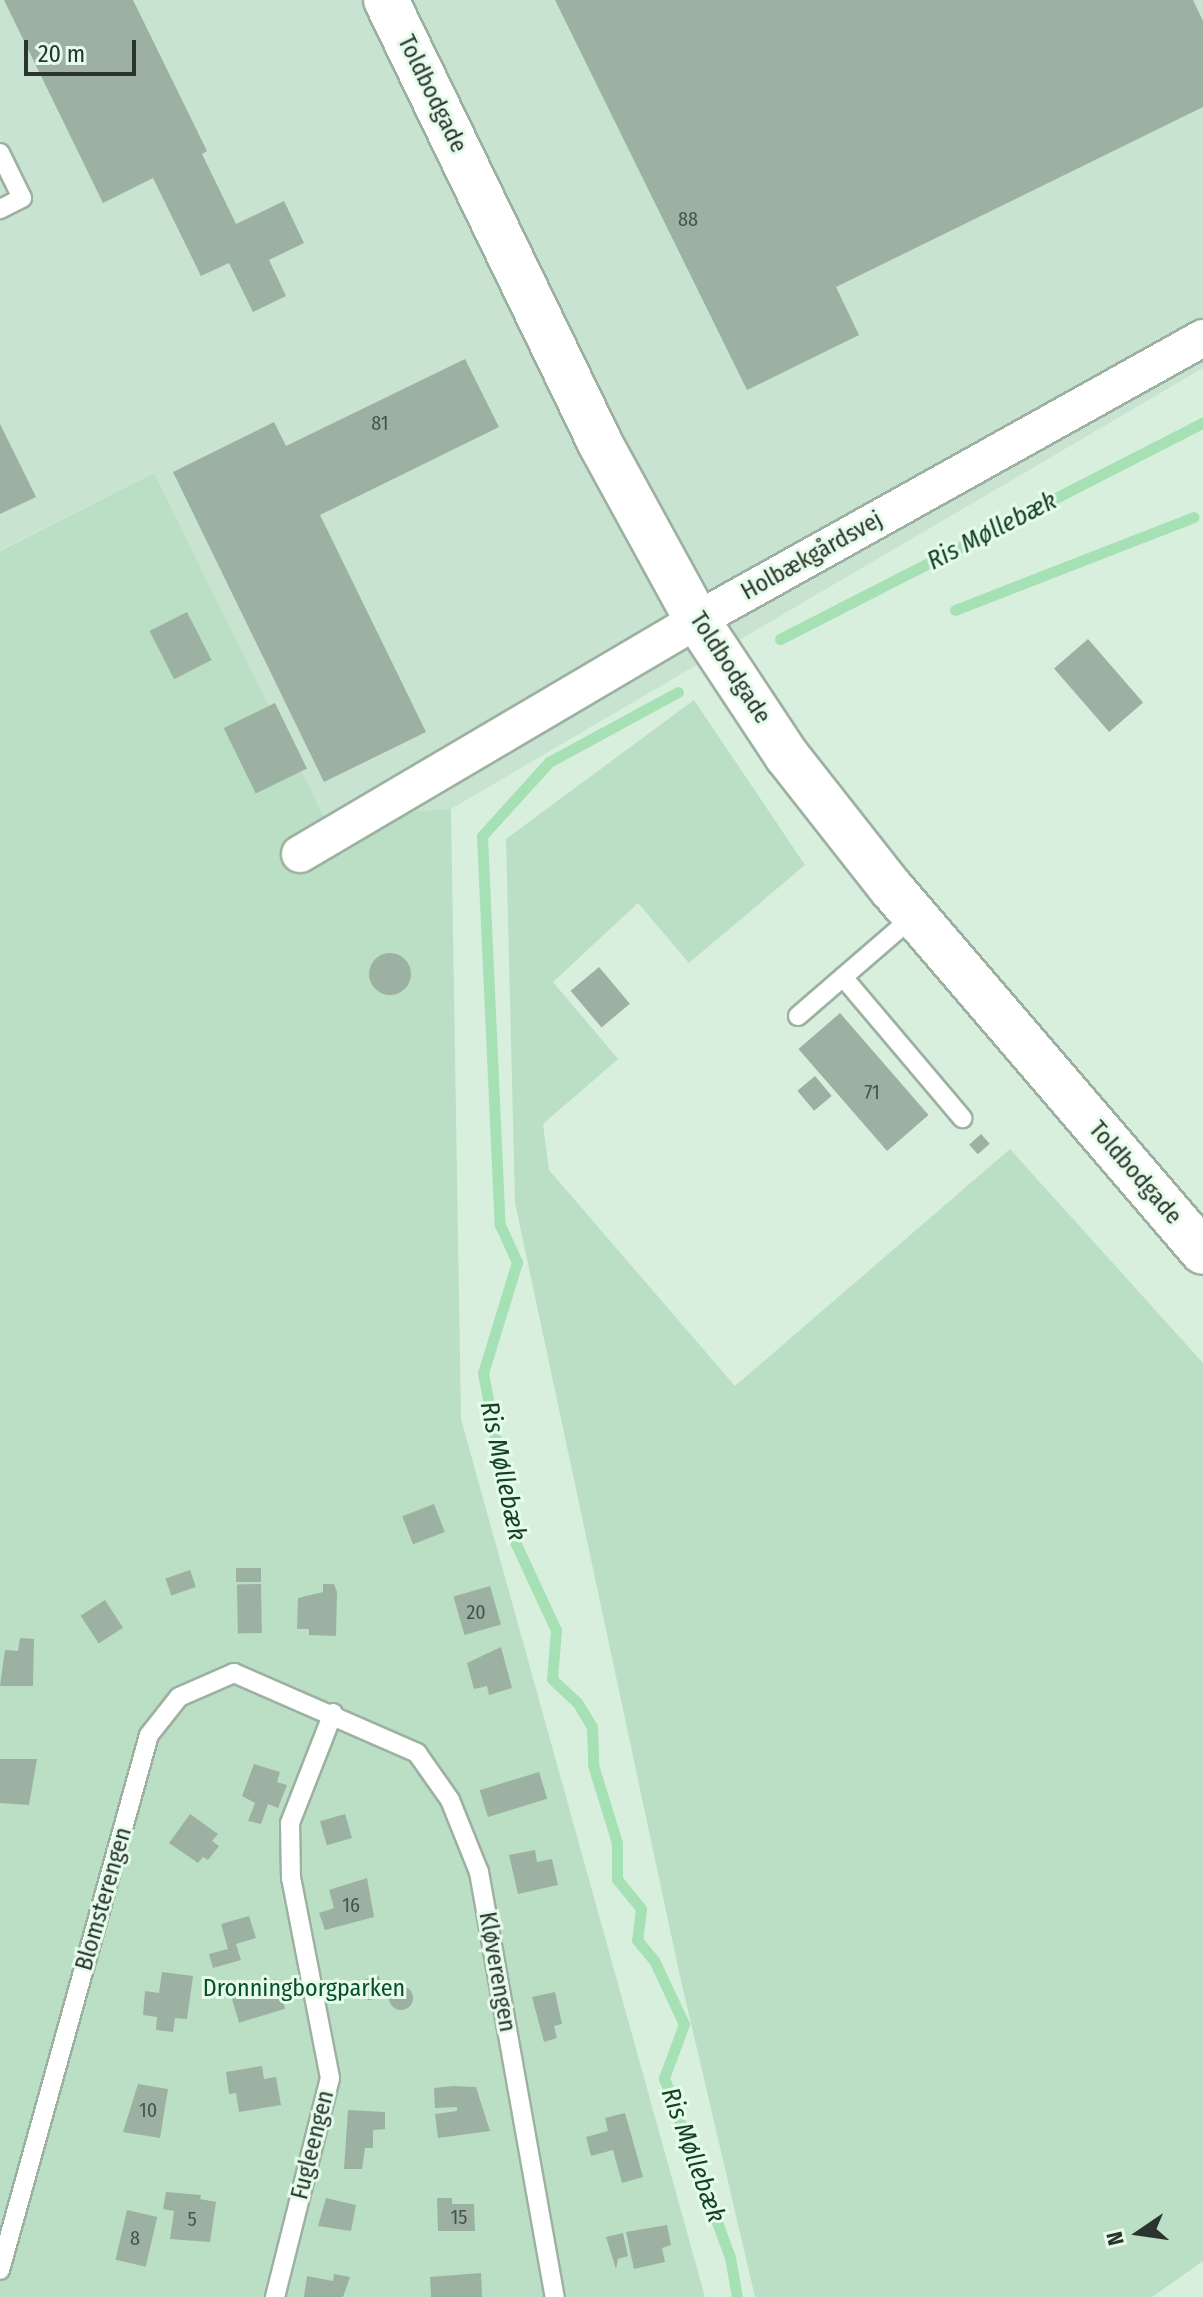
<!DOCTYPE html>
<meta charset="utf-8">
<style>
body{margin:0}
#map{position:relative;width:1203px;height:2297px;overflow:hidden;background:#d9efde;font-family:"Fira Sans Condensed",sans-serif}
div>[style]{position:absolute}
.built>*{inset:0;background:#c8e3cf}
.green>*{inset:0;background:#bbdfc4}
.stream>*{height:11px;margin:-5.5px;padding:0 5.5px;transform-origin:5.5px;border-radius:5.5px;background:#a6e1b6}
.building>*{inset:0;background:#9cb1a1;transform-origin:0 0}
.round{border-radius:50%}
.roads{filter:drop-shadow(2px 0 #9db1a2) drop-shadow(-2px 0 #9db1a2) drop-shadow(0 2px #9db1a2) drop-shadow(0 -2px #9db1a2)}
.service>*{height:18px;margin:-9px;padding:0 9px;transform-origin:9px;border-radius:9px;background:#fff}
.minor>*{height:36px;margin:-18px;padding:0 18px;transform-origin:18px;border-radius:18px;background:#fff}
.tertiary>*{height:44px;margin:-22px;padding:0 22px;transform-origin:22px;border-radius:22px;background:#fff}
span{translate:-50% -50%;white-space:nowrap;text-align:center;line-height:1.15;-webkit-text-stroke:6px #e6fceb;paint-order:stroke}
.number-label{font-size:20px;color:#48534b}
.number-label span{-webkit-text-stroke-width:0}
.street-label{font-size:24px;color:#2c342e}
.park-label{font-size:24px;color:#094f28}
.water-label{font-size:26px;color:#154125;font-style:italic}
.north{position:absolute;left:1099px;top:2193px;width:80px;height:80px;-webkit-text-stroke:6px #e6fceb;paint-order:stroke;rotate:257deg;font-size:22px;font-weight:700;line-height:32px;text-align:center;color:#2c342e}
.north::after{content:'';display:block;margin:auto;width:28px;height:36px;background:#2c342e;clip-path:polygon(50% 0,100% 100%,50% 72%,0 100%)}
.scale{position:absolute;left:24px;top:40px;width:112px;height:36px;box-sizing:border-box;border:4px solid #2c342e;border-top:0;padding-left:10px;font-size:24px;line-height:28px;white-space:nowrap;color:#2c342e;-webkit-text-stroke:6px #e6fceb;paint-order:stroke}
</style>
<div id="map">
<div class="built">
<i style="clip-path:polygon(0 0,1203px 0,1203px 368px,451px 809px,324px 817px,154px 473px,0 550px)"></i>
</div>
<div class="green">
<i style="clip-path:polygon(154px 473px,324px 817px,451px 809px,461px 1419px,705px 2297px,0 2297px,0 551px)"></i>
<i style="clip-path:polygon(694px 700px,805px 865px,689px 963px,638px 903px,553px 982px,618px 1059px,543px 1124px,549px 1170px,735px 1386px,1010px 1149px,1203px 1363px,1203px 2261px,1152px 2297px,755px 2297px,679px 1972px,515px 1203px,506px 839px)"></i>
</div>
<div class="stream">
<i style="left:955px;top:610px;width:256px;rotate:-21.3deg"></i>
<i style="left:780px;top:639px;width:475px;rotate:-27.1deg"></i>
<i style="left:678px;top:692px;width:147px;rotate:151.5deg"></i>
<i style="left:549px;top:762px;width:100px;rotate:132.2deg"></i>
<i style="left:482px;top:836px;width:389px;rotate:87.4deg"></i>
<i style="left:500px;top:1225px;width:41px;rotate:65.3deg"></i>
<i style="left:517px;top:1262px;width:116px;rotate:107deg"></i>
<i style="left:483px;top:1373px;width:174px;rotate:79.1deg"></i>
<i style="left:516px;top:1544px;width:95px;rotate:65.1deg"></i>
<i style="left:556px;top:1630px;width:49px;rotate:94.7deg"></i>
<i style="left:552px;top:1679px;width:34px;rotate:43deg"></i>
<i style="left:577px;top:1702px;width:29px;rotate:59deg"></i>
<i style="left:592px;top:1727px;width:38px;rotate:88deg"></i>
<i style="left:593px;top:1765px;width:82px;rotate:72.9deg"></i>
<i style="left:617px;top:1843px;width:36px;rotate:90deg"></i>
<i style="left:617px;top:1879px;width:38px;rotate:51deg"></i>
<i style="left:641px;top:1909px;width:31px;rotate:97deg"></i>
<i style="left:637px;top:1940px;width:26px;rotate:50deg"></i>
<i style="left:654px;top:1960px;width:71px;rotate:64.9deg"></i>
<i style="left:684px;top:2024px;width:58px;rotate:110.3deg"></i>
<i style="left:664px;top:2078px;width:191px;rotate:69.8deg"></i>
<i style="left:730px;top:2257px;width:41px;rotate:80.1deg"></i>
</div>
<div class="building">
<i style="clip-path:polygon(4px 0,133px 0,207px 151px,202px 154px,236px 224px,284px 201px,304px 243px,269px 260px,286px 296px,253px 312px,229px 263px,201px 276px,153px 178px,103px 203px)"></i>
<i style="clip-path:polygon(555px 0,1193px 0,1203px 21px,1203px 107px,836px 287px,859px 335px,747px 390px)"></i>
<i style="clip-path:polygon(465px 359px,499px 427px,320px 515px,426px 732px,324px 782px,173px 472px,274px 422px,286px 446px)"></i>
<i style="clip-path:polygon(0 424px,36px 497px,0 514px)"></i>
<i style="left:187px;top:612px;width:54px;height:42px;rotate:63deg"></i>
<i style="left:1088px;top:639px;width:84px;height:45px;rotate:49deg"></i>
<i style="left:275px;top:703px;width:73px;height:57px;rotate:64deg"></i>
<i class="round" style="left:369px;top:953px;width:42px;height:42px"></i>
<i style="left:599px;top:967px;width:48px;height:37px;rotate:50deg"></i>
<i style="left:840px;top:1013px;width:135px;height:55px;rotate:49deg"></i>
<i style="left:815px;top:1076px;width:26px;height:23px;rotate:50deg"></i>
<i style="left:981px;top:1134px;width:13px;height:16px;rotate:48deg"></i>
<i style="left:434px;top:1504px;width:30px;height:34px;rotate:69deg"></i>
<i style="left:236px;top:1568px;width:25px;height:14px"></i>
<i style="left:190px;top:1570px;width:18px;height:26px;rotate:71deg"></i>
<i style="left:261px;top:1584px;width:49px;height:24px;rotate:89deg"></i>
<i style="clip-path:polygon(323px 1584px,334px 1584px,337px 1592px,336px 1636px,309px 1635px,309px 1629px,297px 1629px,298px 1598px,323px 1592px)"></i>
<i style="left:490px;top:1586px;width:40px;height:38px;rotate:74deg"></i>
<i style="left:105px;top:1600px;width:33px;height:29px;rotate:57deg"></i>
<i style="clip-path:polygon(20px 1638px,34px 1639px,33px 1686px,0 1686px,5px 1650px,18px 1651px)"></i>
<i style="clip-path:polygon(501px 1647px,512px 1688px,489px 1695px,487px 1686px,474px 1689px,467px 1663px)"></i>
<i style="clip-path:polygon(0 1759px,37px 1759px,29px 1805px,0 1803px)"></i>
<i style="clip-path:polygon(254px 1764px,280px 1772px,277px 1782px,287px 1785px,278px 1808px,268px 1804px,261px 1824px,248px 1821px,255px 1803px,242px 1796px)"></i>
<i style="left:539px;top:1772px;width:28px;height:62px;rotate:73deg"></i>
<i style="clip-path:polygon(190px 1814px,218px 1834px,212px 1841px,219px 1846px,208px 1860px,203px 1857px,198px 1863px,169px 1843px)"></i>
<i style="left:345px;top:1814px;width:25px;height:26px;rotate:74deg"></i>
<i style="clip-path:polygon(535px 1850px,537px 1862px,552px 1859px,558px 1885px,518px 1894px,509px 1855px)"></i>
<i style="clip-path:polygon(367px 1878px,374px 1917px,325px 1930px,319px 1913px,334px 1908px,329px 1890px)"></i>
<i style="clip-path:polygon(249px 1916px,256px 1938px,236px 1944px,241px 1960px,213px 1968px,209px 1954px,228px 1949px,221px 1924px)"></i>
<i style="clip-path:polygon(162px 1972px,193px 1976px,187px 2019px,175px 2018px,173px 2032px,156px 2030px,157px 2017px,143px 2015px,145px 1991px,159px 1993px)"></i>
<i style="left:379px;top:1976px;width:21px;height:17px;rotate:76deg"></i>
<i style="left:276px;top:1979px;width:31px;height:48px;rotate:73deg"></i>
<i class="round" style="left:389px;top:1986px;width:24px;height:24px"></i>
<i style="clip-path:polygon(555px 1992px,562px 2024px,554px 2026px,557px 2038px,544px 2042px,532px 1997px)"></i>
<i style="clip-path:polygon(262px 2066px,264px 2079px,276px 2077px,281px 2105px,239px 2112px,236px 2093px,229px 2094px,226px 2072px)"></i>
<i style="clip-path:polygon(138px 2084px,168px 2089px,160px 2138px,123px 2132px)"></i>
<i style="clip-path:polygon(454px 2086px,476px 2087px,490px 2131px,438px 2138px,435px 2114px,457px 2111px,457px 2107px,435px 2108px,434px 2088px)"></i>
<i style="clip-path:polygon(348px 2110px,385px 2112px,385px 2129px,373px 2130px,373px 2148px,365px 2148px,362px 2169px,344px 2169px)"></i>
<i style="clip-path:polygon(625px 2113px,643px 2177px,622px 2183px,613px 2150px,591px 2156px,586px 2137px,608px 2131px,605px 2118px)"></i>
<i style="clip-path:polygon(166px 2192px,201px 2195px,200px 2199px,216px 2202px,210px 2242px,170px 2239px,174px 2211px,163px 2209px)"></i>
<i style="clip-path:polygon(326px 2198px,356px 2205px,351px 2231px,318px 2226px)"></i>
<i style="clip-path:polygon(437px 2198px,452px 2198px,452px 2204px,474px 2204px,475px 2231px,438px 2231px)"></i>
<i style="left:127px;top:2210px;width:31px;height:51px;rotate:13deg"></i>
<i style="clip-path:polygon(667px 2225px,671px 2245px,662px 2248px,665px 2262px,634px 2269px,626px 2232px)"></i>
<i style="clip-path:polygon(623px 2233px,628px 2256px,618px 2259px,616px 2269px,606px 2237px)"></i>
<i style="clip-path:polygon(481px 2273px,482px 2297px,431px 2297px,430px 2277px)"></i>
<i style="clip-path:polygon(334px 2274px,350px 2277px,343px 2297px,304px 2297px,307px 2276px,333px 2281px)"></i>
</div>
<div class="roads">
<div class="service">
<i style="left:0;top:153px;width:50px;rotate:63.9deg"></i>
<i style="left:22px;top:198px;width:25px;rotate:153deg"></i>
<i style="left:843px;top:977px;width:185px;rotate:49.8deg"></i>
<i style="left:798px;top:1016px;width:153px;rotate:-40.8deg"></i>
<i style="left:0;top:2270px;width:555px;rotate:-74.44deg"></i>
<i style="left:149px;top:1735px;width:48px;rotate:-51.7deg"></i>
<i style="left:179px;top:1697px;width:60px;rotate:-23.6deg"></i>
<i style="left:234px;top:1673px;width:200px;rotate:23.6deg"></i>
<i style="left:417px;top:1753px;width:57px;rotate:54.9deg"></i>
<i style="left:450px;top:1800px;width:78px;rotate:68.1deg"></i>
<i style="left:479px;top:1872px;width:432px;rotate:79.9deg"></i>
<i style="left:275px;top:2297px;width:226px;rotate:-75.9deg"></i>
<i style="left:330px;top:2078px;width:204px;rotate:-101deg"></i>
<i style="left:291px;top:1878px;width:55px;rotate:-91deg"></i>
<i style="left:290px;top:1823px;width:118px;rotate:-68.6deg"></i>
</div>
<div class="minor">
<i style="left:300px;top:854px;width:461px;rotate:-30.5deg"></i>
<i style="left:697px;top:620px;width:579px;rotate:-29.13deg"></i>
</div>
<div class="tertiary">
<i style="left:386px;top:0;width:492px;rotate:64.2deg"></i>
<i style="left:600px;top:443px;width:202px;rotate:61.3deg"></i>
<i style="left:697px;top:620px;width:163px;rotate:56.5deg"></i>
<i style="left:787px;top:756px;width:168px;rotate:51.8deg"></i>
<i style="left:891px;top:888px;width:479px;rotate:49.4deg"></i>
</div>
</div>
<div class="number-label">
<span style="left:688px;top:219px">88</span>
<span style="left:380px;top:423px">81</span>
<span style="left:872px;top:1092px">71</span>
<span style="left:476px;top:1612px">20</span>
<span style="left:351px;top:1905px">16</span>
<span style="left:148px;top:2110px">10</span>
<span style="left:459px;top:2217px">15</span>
<span style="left:192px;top:2219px">5</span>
<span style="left:135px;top:2238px">8</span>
</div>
<div class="street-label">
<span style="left:432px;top:94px;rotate:64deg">Toldbodgade</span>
<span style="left:812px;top:556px;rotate:-29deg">Holbækgårdsvej</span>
<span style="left:730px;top:668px;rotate:57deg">Toldbodgade</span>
<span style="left:1135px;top:1173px;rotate:49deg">Toldbodgade</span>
<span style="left:104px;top:1899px;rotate:-74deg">Blomsterengen</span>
<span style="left:497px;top:1972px;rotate:80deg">Kløverengen</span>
<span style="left:313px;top:2145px;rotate:-76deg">Fugleengen</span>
</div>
<div class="park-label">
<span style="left:304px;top:1989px">Dronningborgparken</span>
</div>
<div class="water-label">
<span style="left:992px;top:531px;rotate:-27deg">Ris Møllebæk</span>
<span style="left:503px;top:1471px;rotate:78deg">Ris Møllebæk</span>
<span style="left:693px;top:2155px;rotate:70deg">Ris Møllebæk</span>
</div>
<div class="north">N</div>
<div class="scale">20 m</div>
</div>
